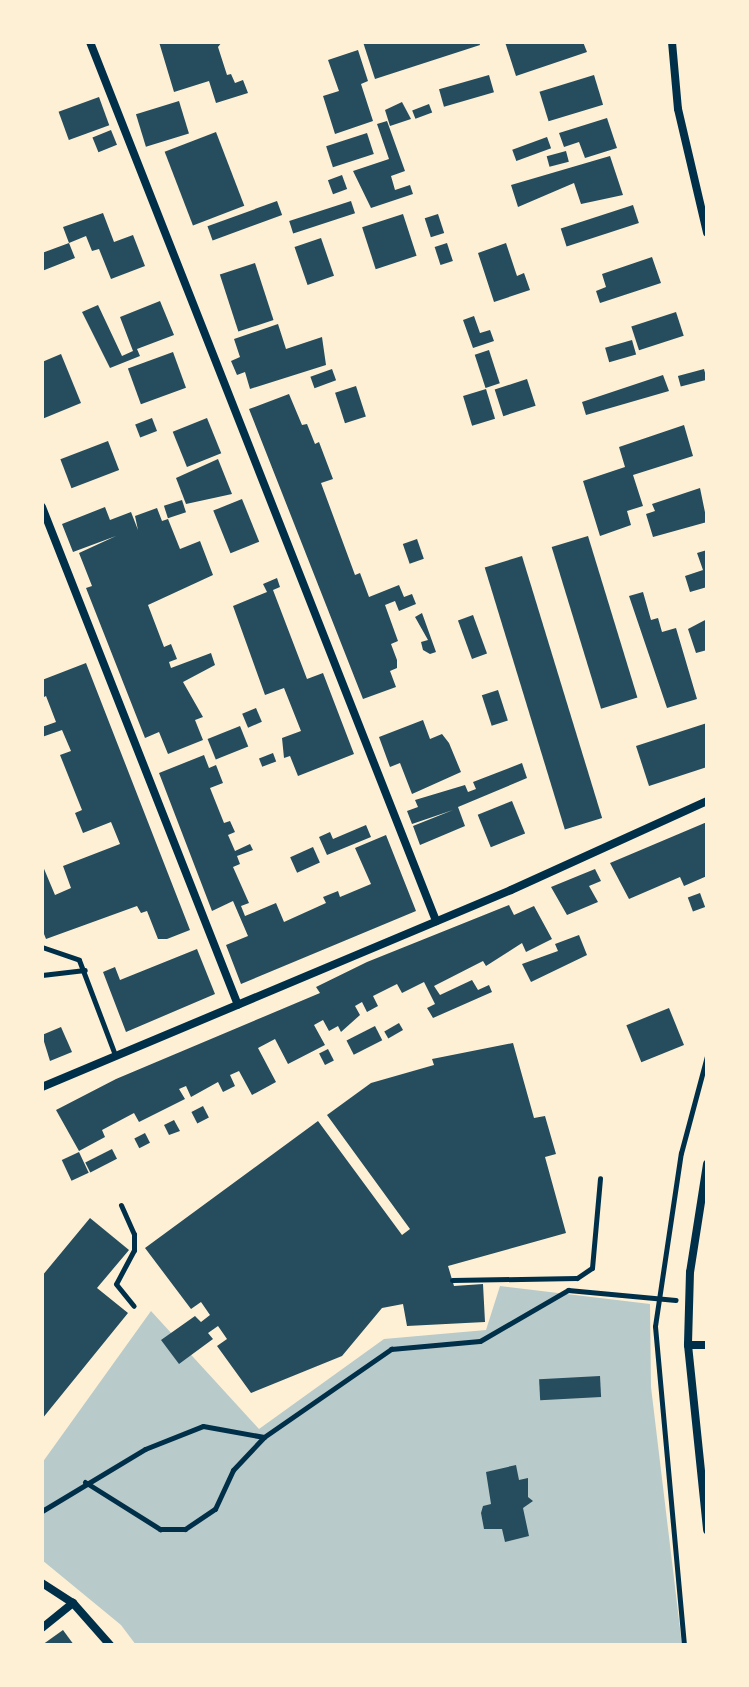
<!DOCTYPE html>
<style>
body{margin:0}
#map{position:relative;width:749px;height:1687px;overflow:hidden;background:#fdf0d5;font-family:Roboto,sans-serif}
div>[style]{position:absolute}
.green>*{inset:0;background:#b9caca}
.building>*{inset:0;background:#264d5e;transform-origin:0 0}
.path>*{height:5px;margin:-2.5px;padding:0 2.5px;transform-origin:2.5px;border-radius:2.5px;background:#003049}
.service>*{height:5px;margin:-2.5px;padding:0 2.5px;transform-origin:2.5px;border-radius:2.5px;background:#003049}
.minor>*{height:8px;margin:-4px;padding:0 4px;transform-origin:4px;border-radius:4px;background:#003049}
span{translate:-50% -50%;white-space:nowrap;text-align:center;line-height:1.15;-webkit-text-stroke:8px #fdf0d5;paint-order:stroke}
.frame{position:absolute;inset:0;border:44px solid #fdf0d5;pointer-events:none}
</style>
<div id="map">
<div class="green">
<i style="clip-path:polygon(500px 1286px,650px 1304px,651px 1387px,682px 1645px,136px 1645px,121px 1625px,42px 1560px,42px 1463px,151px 1311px,259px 1429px,384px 1339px,486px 1330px)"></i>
</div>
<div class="building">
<i style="clip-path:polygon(159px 42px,222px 42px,218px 47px,227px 75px,231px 74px,235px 83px,243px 80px,248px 93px,216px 103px,209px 81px,174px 92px)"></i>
<i style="clip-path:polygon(363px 42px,479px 42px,480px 45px,375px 79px)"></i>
<i style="clip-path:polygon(505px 42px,583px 42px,587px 52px,516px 76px)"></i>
<i style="clip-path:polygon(358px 50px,368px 81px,361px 84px,373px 121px,335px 134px,323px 96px,339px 91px,328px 60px)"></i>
<i style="left:489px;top:75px;width:18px;height:52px;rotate:74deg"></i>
<i style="left:594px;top:75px;width:31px;height:57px;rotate:73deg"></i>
<i style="left:99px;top:97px;width:30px;height:43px;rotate:70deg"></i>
<i style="left:179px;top:101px;width:34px;height:45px;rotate:73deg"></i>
<i style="clip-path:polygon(402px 102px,411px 119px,390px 126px,385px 110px)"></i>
<i style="left:429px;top:104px;width:9px;height:18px;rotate:69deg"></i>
<i style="clip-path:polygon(607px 118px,617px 148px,585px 158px,579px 142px,564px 147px,559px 133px)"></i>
<i style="clip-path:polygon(387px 121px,405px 171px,391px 176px,395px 190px,410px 185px,413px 194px,371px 208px,353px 171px,389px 159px,377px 124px)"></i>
<i style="left:111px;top:130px;width:16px;height:20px;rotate:68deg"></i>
<i style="left:216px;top:132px;width:79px;height:55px;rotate:69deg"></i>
<i style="left:367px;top:133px;width:22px;height:43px;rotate:72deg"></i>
<i style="left:547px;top:137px;width:12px;height:37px;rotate:70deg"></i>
<i style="left:566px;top:151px;width:11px;height:20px;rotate:75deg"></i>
<i style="clip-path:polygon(610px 156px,623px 195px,581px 204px,574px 183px,518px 207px,511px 185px)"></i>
<i style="left:342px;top:175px;width:15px;height:15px;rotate:70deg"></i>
<i style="left:277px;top:201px;width:15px;height:74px;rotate:70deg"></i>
<i style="left:351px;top:201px;width:13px;height:65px;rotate:72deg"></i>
<i style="left:633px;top:205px;width:19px;height:76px;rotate:72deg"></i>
<i style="clip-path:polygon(103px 213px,114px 242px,133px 235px,145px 266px,111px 279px,99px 249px,92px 251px,86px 236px,69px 243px,75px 258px,42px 271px,42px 253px,69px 243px,63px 227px)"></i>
<i style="left:403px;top:214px;width:44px;height:43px;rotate:72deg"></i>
<i style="left:438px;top:214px;width:20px;height:14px;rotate:72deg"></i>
<i style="left:321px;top:238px;width:40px;height:28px;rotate:71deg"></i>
<i style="left:447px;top:243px;width:19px;height:13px;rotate:72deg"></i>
<i style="clip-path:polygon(506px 243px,517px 276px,524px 273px,530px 290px,494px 302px,478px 253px)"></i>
<i style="clip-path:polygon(652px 257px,661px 283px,600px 303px,596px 291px,606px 287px,602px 274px)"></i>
<i style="left:255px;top:263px;width:60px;height:37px;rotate:72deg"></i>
<i style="clip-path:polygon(160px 301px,174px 335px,137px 349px,140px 356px,110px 368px,82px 312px,98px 305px,122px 356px,133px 351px,120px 317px)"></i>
<i style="left:676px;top:312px;width:25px;height:47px;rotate:72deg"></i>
<i style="clip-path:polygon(474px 316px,480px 333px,490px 330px,494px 341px,473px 348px,463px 320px)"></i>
<i style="clip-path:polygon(278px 324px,286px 349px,322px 337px,326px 365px,250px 389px,245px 372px,237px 375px,231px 361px,240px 357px,234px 339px)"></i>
<i style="left:632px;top:340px;width:15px;height:28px;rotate:74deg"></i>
<i style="left:489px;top:350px;width:35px;height:15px;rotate:72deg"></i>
<i style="left:173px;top:352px;width:38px;height:48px;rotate:70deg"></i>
<i style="clip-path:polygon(61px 354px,81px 403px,42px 419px,42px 362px)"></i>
<i style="left:332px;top:369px;width:12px;height:23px;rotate:70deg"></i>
<i style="left:704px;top:369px;width:11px;height:27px;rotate:75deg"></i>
<i style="clip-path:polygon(663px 375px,669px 391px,586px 415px,582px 402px)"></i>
<i style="left:527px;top:379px;width:28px;height:34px;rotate:72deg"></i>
<i style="left:356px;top:386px;width:32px;height:22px;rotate:72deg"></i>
<i style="left:486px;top:389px;width:31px;height:24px;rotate:73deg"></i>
<i style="clip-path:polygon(289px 394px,302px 425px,307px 424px,315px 444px,319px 442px,333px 479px,321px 483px,355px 575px,360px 573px,369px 597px,399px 585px,404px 597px,412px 594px,416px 604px,399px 611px,395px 601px,385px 605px,398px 641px,391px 644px,397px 660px,397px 668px,390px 671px,396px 687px,363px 699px,249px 409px)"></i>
<i style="left:152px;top:418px;width:14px;height:18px;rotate:69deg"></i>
<i style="left:207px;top:418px;width:38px;height:37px;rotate:68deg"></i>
<i style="clip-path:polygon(684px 425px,693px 456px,633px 475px,643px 506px,627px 511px,631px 525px,600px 536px,583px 481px,625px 467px,619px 447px)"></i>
<i style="left:108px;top:441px;width:31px;height:51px;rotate:69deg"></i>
<i style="clip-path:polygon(218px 459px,232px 494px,186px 504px,176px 478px)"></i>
<i style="clip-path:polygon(700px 488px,707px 522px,653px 537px,646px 514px,655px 511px,652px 504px)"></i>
<i style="left:242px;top:499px;width:46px;height:31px;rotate:68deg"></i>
<i style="left:182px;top:500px;width:13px;height:19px;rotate:72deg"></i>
<i style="clip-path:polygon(105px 507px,110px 520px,131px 512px,138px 530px,135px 516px,157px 508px,162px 521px,168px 519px,180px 549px,200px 541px,213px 575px,148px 605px,164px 647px,171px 644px,177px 659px,169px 662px,171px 668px,211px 653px,215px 665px,183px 682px,203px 717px,195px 720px,203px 740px,168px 754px,159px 732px,145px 738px,86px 588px,92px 586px,79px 553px,116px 536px,73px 552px,62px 524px)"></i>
<i style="left:588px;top:536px;width:169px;height:38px;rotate:73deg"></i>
<i style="left:417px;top:539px;width:21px;height:15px;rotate:71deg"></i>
<i style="clip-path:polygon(707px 550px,707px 587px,690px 592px,685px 576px,703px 570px,697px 553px)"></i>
<i style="left:522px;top:556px;width:274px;height:39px;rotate:73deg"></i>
<i style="clip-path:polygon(277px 578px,280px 587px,273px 590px,307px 679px,323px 673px,354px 754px,298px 776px,290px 756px,284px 758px,282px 738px,301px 731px,284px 688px,265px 695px,233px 606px,267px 592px,263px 584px)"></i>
<i style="clip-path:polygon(643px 592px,651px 620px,658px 618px,662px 632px,676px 628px,697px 699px,667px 708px,629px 596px)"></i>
<i style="clip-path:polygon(422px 613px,436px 652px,430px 654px,423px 650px,421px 642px,428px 640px,415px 617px)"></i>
<i style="left:473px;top:615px;width:41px;height:16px;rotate:70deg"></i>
<i style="clip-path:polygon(707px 619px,707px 650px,696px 653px,688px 629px)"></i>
<i style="clip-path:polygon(86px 663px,190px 930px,167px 939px,158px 939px,147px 911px,141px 913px,137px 906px,46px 939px,42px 929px,42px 864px,55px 895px,71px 888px,63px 866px,120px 844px,111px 822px,83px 833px,75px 813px,82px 810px,60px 755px,71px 751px,62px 730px,42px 737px,42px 727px,56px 722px,46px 696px,42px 698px,42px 680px)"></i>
<i style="left:498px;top:690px;width:32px;height:17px;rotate:72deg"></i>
<i style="left:256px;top:708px;width:15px;height:15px;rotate:67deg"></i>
<i style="clip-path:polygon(423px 720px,430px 739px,442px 734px,449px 743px,461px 772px,412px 794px,400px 763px,390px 767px,379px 737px)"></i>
<i style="clip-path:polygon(707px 723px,707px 767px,649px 786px,636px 746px)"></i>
<i style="left:240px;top:726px;width:22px;height:35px;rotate:68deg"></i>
<i style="left:273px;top:753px;width:9px;height:15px;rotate:69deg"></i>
<i style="clip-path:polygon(204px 755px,209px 768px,216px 765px,223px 783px,210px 788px,224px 823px,230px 821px,235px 832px,228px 835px,235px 851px,250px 844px,253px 850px,237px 856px,240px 864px,233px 867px,249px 903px,241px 906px,245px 916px,276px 903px,284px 922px,326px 903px,323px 897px,338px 891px,340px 897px,371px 884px,355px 848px,386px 835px,416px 911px,241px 984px,226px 945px,248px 936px,233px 901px,212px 911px,159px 773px)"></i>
<i style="clip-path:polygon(522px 763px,527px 778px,458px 807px,465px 826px,420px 845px,413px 826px,453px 810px,412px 824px,407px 811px,418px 807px,415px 800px,465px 785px,468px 792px,476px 789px,473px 782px)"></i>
<i style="left:512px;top:801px;width:35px;height:37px;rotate:68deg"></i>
<i style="clip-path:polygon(707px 822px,707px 876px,684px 886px,680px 877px,629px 899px,610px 863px)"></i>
<i style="clip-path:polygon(366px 825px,371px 837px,327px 855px,319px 837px,330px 832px,333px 839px)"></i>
<i style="left:313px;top:847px;width:17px;height:25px;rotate:66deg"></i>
<i style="clip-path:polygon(595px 869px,601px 881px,589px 886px,598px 902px,567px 915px,551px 887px)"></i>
<i style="left:700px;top:893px;width:15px;height:13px;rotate:70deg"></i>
<i style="clip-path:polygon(509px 905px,514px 915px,534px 906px,552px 939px,526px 952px,522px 943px,486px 966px,483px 961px,434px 986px,440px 995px,472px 980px,478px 990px,489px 985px,492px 992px,433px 1018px,427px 1008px,435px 1004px,424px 982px,402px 993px,397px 984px,373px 996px,378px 1006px,367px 1012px,362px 1002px,355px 1006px,360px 1015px,341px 1032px,338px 1026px,329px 1031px,323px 1020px,314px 1025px,325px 1045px,288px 1064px,275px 1039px,258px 1048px,276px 1082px,252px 1095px,239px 1071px,230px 1075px,235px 1086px,223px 1092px,218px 1082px,191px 1097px,186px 1086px,179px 1089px,185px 1099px,139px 1122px,134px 1113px,102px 1130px,105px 1137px,79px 1151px,56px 1110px,116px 1079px,320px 993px,316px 987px,367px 962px)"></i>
<i style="clip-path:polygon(579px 935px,587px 955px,531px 982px,522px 964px,558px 951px,555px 944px)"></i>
<i style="clip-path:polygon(197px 949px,215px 994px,126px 1032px,103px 972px,115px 967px,120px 980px)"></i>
<i style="left:669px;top:1008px;width:40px;height:46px;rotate:68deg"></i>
<i style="left:399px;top:1023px;width:8px;height:17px;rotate:60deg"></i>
<i style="left:375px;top:1026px;width:16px;height:32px;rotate:63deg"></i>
<i style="clip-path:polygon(61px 1027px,72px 1052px,50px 1061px,42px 1035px)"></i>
<i style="clip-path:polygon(513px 1043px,534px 1118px,545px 1116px,556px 1154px,545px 1157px,566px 1233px,448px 1266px,454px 1286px,483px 1284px,485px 1322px,407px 1326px,403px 1304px,382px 1308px,342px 1356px,251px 1393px,217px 1346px,227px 1339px,218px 1326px,208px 1333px,213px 1339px,179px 1364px,161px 1340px,195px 1316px,201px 1322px,210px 1315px,201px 1302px,191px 1309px,145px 1248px,318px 1121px,402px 1235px,410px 1229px,327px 1115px,371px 1083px,434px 1065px,432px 1059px)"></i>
<i style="left:328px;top:1049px;width:13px;height:10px;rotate:63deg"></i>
<i style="left:203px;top:1106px;width:13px;height:13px;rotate:63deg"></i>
<i style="clip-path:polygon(174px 1120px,180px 1131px,169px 1135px,164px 1125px)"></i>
<i style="left:145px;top:1133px;width:11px;height:12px;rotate:63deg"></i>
<i style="left:112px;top:1149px;width:11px;height:30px;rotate:63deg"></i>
<i style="left:79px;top:1152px;width:23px;height:19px;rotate:65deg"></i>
<i style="clip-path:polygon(90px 1218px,129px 1250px,97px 1288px,128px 1313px,42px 1419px,42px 1276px)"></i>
<i style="left:600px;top:1376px;width:21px;height:61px;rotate:87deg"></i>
<i style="clip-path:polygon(516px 1465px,519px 1480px,528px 1478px,528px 1497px,533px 1501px,523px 1508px,529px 1536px,505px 1542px,502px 1529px,484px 1529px,481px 1513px,483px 1506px,491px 1504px,486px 1472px)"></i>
<i style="clip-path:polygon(63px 1630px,74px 1645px,42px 1645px)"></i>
</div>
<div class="path">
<i style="left:121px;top:1205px;width:32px;rotate:66deg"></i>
<i style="left:134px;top:1234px;width:16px;rotate:90deg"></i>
<i style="left:134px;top:1250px;width:38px;rotate:118deg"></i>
<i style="left:116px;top:1284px;width:28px;rotate:51deg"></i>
<i style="left:452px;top:1280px;width:125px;rotate:-0.9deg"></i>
<i style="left:577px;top:1278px;width:18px;rotate:-34deg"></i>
<i style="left:592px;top:1268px;width:90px;rotate:-84.9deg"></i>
<i style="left:85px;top:1482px;width:89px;rotate:32.1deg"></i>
<i style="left:160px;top:1529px;width:25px"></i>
<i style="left:185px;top:1529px;width:36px;rotate:-34deg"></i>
<i style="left:215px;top:1509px;width:43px;rotate:-65.2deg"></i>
<i style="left:233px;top:1470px;width:45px;rotate:-46.8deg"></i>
<i style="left:42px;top:1511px;width:120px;rotate:-31deg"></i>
<i style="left:145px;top:1449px;width:62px;rotate:-21.6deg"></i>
<i style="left:203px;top:1426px;width:62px;rotate:10.2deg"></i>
<i style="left:264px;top:1437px;width:155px;rotate:-34.7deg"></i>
<i style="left:391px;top:1349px;width:89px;rotate:-5.1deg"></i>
<i style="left:480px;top:1341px;width:102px;rotate:-30.1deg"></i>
<i style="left:568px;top:1290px;width:108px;rotate:5.3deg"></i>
<i style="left:684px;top:1645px;width:320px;rotate:-95.2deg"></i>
<i style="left:655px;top:1326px;width:175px;rotate:-81.5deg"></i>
<i style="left:681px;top:1153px;width:100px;rotate:-75deg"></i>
</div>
<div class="service">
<i style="left:42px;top:947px;width:39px;rotate:19deg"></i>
<i style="left:79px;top:960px;width:102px;rotate:69.2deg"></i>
<i style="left:42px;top:975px;width:43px;rotate:-6.6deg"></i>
</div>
<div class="minor">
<i style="left:90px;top:42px;width:945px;rotate:68.51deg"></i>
<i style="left:672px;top:42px;width:67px;rotate:84.9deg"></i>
<i style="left:678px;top:109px;width:127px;rotate:76.8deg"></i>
<i style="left:42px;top:507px;width:535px;rotate:68.52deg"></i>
<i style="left:42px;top:1087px;width:509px;rotate:-22.78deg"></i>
<i style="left:511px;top:890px;width:215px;rotate:-24.4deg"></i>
<i style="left:707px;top:1164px;width:109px;rotate:98.9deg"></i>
<i style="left:690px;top:1272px;width:73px;rotate:91.6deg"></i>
<i style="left:688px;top:1345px;width:186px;rotate:84.1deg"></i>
<i style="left:688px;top:1345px;width:19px"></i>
<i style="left:42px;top:1583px;width:37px;rotate:33deg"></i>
<i style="left:73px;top:1603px;width:56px;rotate:48.6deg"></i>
<i style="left:42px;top:1628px;width:40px;rotate:-39deg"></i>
</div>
<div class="frame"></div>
</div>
